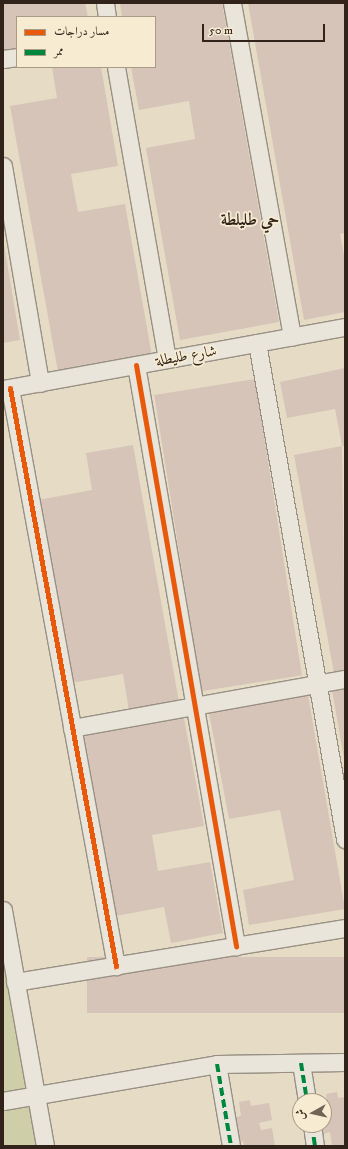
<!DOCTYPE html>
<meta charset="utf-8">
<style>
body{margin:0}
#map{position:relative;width:348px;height:1149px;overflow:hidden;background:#e6dcc6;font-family:"IM FELL DW Pica",Amiri,serif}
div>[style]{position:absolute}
.green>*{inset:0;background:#cecea8}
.building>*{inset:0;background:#d5c4b7;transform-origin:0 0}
.roads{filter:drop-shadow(1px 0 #989083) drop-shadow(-1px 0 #989083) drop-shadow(0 1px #989083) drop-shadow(0 -1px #989083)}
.minor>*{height:17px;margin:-8.5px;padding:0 8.5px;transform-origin:8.5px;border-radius:8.5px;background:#eae5da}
.quiet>*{height:4px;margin-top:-2px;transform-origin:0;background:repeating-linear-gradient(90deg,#00873e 0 8px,transparent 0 12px)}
.cycleway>*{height:5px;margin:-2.5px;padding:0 2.5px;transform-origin:2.5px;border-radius:2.5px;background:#e8590c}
span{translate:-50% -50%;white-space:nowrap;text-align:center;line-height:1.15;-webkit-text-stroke:3.5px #f7ecd2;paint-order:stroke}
.street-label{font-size:15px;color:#31231a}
.quarter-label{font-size:17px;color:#31231a;font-weight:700}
.frame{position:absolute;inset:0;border:4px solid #31231a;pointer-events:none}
.legend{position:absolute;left:16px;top:16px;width:140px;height:52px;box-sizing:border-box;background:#f7ecd2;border:1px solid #a89c88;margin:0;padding:5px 7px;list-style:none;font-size:12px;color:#31231a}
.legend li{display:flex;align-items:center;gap:8px;height:20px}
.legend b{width:20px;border:1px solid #a89c88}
.north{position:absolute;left:292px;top:1093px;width:40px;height:40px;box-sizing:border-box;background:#f7ecd2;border:1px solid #a89c88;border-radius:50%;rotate:262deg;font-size:11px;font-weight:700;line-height:16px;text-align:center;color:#31231a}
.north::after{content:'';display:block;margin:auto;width:14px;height:18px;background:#706456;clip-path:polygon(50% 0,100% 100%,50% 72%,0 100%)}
.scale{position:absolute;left:202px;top:24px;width:123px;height:18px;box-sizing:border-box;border:2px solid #31231a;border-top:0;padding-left:5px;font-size:12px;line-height:14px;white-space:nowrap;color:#31231a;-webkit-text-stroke:3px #f7ecd2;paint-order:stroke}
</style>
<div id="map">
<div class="green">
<i style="clip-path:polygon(3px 907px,46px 1146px,3px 1146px)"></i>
</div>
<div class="building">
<i style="clip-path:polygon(3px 3px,85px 3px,88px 17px,17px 17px,17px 51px,3px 54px)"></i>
<i style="clip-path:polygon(120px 3px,222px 3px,279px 322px,180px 340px,146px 148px,195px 139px,189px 101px,139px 110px,131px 67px,155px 67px,155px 17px,122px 17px)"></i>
<i style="clip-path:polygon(248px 3px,345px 3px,345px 233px,340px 234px,345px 261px,345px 312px,304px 320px)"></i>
<i style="clip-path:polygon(52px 67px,101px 67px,118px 166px,71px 174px,78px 212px,125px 204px,152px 356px,58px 372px,10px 106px,57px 98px)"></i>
<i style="clip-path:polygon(3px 238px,20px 340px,3px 343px)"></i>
<i style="clip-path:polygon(345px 368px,345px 445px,342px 446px,345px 671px,334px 673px,294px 455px,342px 446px,335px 409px,287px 418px,280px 382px)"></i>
<i style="left:255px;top:379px;width:300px;height:102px;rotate:81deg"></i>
<i style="clip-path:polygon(133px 445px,179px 702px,129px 711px,123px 674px,71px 683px,38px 500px,92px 490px,86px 453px)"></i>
<i style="clip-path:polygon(345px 687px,345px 759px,344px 759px,332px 690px)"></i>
<i style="clip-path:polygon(308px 695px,345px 909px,249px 925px,243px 890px,294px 880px,280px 810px,229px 819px,209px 713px)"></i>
<i style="clip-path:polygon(184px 718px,204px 826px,152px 835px,158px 871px,210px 862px,223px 933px,171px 943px,164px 907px,116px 916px,84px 736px)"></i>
<i style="left:345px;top:957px;width:56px;height:258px;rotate:90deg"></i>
<i style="clip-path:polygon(337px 1092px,338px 1098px,345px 1097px,345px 1146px,332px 1146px,330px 1132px,323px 1134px,322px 1125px,324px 1109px,328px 1108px,326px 1094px)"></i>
<i style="clip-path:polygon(250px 1100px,251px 1106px,269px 1103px,272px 1120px,259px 1123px,261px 1130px,272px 1128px,275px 1146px,244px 1146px,243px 1141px,236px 1142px,232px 1118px,241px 1116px,239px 1102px)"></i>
</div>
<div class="roads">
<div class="minor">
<i style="left:105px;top:3px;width:14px;rotate:82deg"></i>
<i style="left:232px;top:3px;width:339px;rotate:79.8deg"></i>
<i style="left:3px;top:59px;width:14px;rotate:-8deg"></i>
<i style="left:116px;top:67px;width:296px;rotate:80.1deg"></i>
<i style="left:3px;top:166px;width:220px;rotate:80.3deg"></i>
<i style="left:257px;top:343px;width:504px;rotate:79.94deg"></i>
<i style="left:136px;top:365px;width:590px;rotate:80.23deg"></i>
<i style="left:10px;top:388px;width:588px;rotate:79.61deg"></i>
<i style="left:3px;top:389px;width:348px;rotate:-10.3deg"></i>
<i style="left:72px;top:728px;width:277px;rotate:-10.2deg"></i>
<i style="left:3px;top:910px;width:240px;rotate:79.9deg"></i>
<i style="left:15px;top:982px;width:334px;rotate:-9.3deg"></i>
<i style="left:301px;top:1063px;width:38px;rotate:81deg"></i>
<i style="left:217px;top:1064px;width:83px;rotate:80.3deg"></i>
<i style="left:3px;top:1101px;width:217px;rotate:-9.8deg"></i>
<i style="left:217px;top:1064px;width:128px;rotate:-0.9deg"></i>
<i style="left:312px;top:1125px;width:21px;rotate:82deg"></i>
</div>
</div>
<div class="quiet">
<i style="left:301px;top:1063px;width:38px;rotate:81deg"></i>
<i style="left:217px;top:1064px;width:83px;rotate:80.3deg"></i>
<i style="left:312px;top:1125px;width:21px;rotate:82deg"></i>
</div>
<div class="cycleway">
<i style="left:136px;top:365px;width:590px;rotate:80.23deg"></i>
<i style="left:10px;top:388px;width:588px;rotate:79.61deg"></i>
</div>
<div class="street-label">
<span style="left:186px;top:356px;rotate:-10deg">شارع طليطلة</span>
</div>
<div class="quarter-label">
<span style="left:250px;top:221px">حي طليلطة</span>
</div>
<div class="frame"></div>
<ul class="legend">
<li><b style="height:5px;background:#e8590c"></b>مسار دراجات</li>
<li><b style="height:5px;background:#00873e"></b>ممر</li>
</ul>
<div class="north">ش</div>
<div class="scale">50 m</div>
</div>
